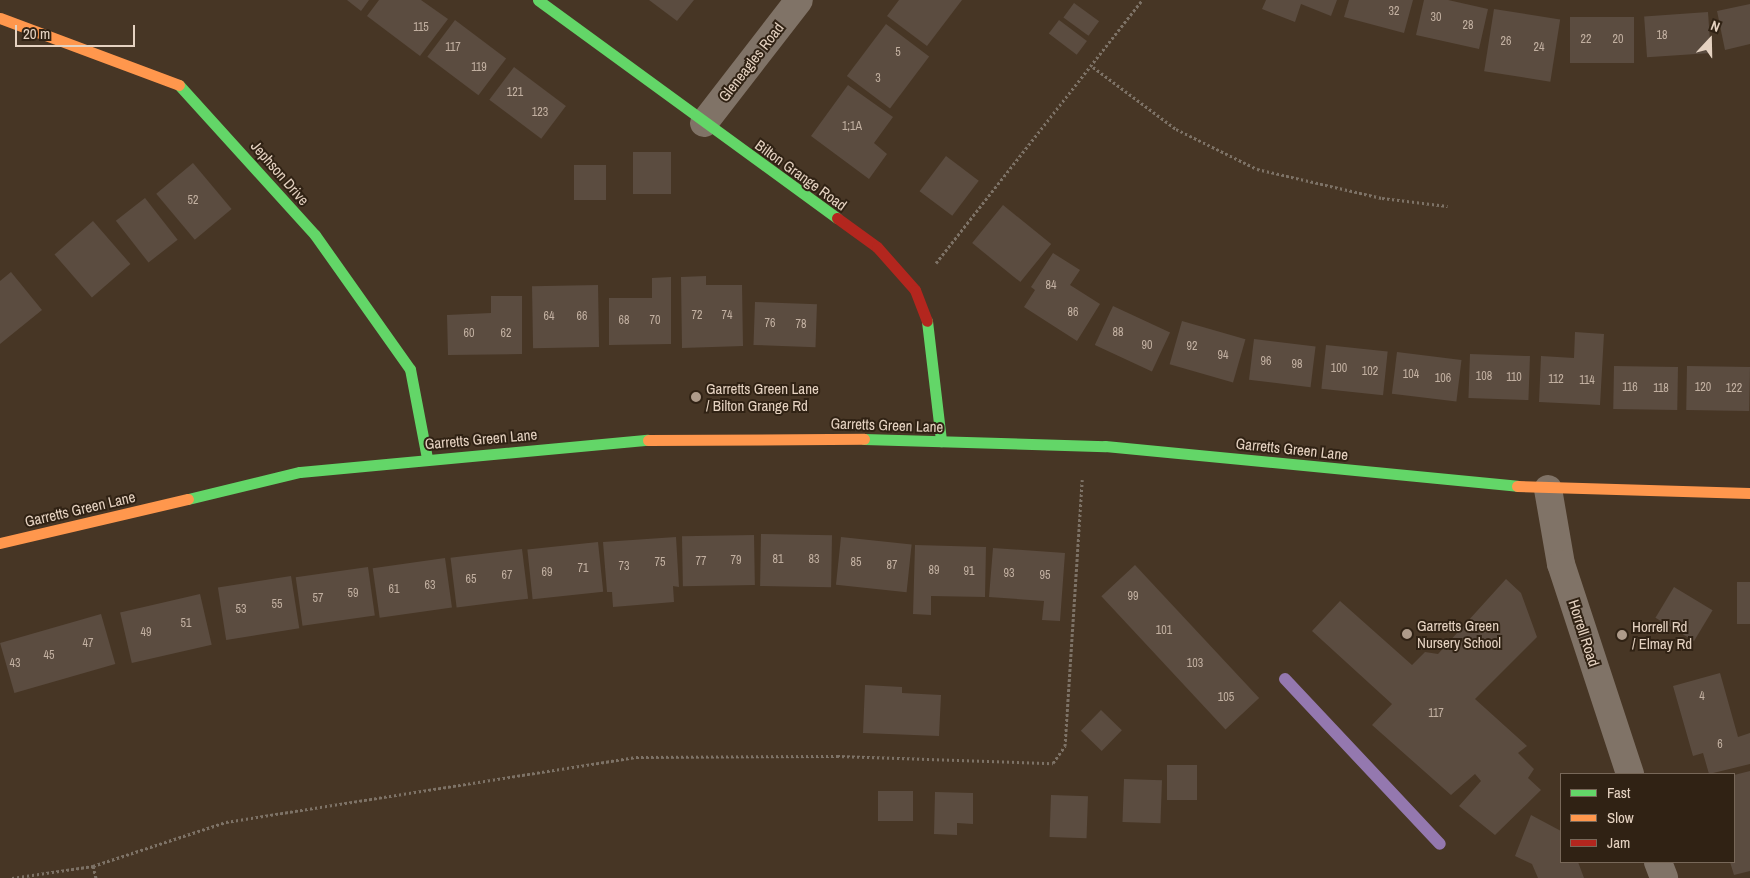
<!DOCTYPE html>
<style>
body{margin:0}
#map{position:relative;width:1750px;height:878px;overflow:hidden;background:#473625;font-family:"Archivo Narrow",sans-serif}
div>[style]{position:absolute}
.stream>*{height:12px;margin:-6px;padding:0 6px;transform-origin:6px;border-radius:6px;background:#9478af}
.building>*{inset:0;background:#5b4c40;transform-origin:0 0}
.path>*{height:3px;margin-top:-1.5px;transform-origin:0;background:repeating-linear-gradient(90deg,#7d7266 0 2.5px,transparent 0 5px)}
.street>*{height:28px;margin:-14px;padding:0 14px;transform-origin:14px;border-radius:14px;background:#807367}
.fast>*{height:11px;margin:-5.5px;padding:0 5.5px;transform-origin:5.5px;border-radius:5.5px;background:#63d668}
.slow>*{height:11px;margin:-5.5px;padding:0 5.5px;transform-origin:5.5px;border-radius:5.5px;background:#ff974d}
.jam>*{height:11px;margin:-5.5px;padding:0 5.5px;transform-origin:5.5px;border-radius:5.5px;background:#b3261e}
.dots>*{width:14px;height:14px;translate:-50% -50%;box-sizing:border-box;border:2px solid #302214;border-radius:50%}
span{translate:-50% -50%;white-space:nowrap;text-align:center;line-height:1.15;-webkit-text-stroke:4px #302214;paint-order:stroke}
.number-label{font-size:12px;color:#c2b0a1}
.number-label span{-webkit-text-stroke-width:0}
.street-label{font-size:15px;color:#e5d2c1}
.poi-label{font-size:15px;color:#e5d2c1}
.left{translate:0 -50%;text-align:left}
.legend{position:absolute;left:1560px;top:773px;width:175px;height:90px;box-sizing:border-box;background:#302214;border:1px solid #786859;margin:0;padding:6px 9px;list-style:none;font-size:15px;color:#e5d2c1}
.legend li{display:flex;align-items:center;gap:10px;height:25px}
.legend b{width:25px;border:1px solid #786859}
.north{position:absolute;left:1685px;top:15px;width:50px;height:50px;-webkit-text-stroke:4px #302214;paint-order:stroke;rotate:21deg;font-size:14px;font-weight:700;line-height:20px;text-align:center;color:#e5d2c1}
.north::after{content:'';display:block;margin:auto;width:18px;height:22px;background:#e5d2c1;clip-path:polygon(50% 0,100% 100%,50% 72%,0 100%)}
.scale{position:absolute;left:15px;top:25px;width:120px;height:22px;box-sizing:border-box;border:2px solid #e5d2c1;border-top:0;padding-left:6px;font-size:15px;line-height:18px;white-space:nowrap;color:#e5d2c1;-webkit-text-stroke:4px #302214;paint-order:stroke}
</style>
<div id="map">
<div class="stream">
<i style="left:1285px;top:679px;width:226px;rotate:46.8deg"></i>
</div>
<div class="building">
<i style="clip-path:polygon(347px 0,369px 0,361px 11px)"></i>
<i style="clip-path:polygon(379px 0,421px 0,448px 19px,420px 56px,367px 16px)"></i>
<i style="clip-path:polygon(649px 0,694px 0,677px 21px)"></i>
<i style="clip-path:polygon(899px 0,962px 0,927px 46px,887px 16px)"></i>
<i style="clip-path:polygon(1266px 0,1337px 0,1331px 16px,1301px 4px,1295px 22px,1262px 9px)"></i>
<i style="clip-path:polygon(1349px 0,1413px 0,1404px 33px,1344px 17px)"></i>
<i style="clip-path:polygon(1424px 0,1448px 0,1488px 9px,1479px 49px,1416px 35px)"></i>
<i style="left:1074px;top:3px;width:31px;height:18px;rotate:36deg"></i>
<i style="clip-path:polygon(1750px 4px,1750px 44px,1725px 50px,1717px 11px)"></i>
<i style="left:1494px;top:9px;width:67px;height:63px;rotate:9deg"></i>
<i style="left:1708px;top:12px;width:41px;height:64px;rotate:86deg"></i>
<i style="left:1570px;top:17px;width:64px;height:46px"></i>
<i style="left:455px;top:20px;width:64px;height:46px;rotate:37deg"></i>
<i style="left:1059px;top:20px;width:35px;height:17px;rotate:37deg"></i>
<i style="left:886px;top:24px;width:54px;height:65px;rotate:37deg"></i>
<i style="left:514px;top:67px;width:65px;height:41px;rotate:37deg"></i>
<i style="clip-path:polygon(848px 85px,893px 117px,874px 143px,887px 154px,869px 179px,811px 136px)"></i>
<i style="left:633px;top:152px;width:38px;height:42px"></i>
<i style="left:946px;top:156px;width:41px;height:44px;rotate:37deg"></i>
<i style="left:193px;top:163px;width:60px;height:48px;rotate:50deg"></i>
<i style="left:606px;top:165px;width:35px;height:32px;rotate:90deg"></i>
<i style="left:145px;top:198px;width:53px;height:37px;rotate:52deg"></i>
<i style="left:1003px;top:205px;width:62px;height:49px;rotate:39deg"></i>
<i style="left:93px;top:221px;width:57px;height:51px;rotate:49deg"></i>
<i style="clip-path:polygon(1053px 253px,1080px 270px,1070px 285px,1100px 304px,1077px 341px,1024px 307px,1035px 290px,1031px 287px)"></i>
<i style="clip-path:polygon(11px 272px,42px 310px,0 344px,0 281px)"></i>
<i style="clip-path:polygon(706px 276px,706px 285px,742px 285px,743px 346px,682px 348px,681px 277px)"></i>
<i style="clip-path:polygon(671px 277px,671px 344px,609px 345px,609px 298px,652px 298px,652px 278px)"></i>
<i style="left:598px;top:285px;width:62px;height:66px;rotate:89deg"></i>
<i style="clip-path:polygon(491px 296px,522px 296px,522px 354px,448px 355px,447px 315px,491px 313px)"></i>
<i style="left:755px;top:302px;width:62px;height:43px;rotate:2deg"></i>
<i style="left:1113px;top:306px;width:63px;height:43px;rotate:25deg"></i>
<i style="left:1182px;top:321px;width:66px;height:45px;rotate:16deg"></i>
<i style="clip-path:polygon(1575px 332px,1604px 334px,1600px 405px,1539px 402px,1541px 356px,1574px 358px)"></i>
<i style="left:1254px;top:339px;width:62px;height:41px;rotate:7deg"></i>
<i style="left:1326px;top:345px;width:62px;height:44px;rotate:6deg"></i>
<i style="left:1397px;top:352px;width:65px;height:42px;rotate:7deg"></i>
<i style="left:1470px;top:354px;width:60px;height:44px;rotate:2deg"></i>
<i style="left:1614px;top:366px;width:64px;height:43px;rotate:1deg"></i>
<i style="left:1687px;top:366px;width:63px;height:44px;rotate:1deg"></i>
<i style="left:761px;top:534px;width:71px;height:52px;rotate:1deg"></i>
<i style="left:754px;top:535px;width:50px;height:72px;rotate:89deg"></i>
<i style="clip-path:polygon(676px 537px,679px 587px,673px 586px,674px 602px,613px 607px,612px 592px,607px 592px,603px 542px)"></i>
<i style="left:841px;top:537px;width:71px;height:48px;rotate:6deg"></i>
<i style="left:598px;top:542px;width:50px;height:71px;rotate:84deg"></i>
<i style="clip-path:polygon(915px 545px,986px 547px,985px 597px,931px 596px,931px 615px,913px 614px)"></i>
<i style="clip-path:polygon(993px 548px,1065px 553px,1060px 621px,1042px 620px,1044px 601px,989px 597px)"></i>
<i style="left:522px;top:549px;width:50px;height:72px;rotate:83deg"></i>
<i style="left:445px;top:558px;width:50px;height:73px;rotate:82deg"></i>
<i style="left:1135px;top:565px;width:182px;height:46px;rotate:47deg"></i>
<i style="left:368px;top:567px;width:49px;height:73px;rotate:82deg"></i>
<i style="left:291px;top:576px;width:53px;height:74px;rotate:81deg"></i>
<i style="clip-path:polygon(1506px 579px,1521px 593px,1537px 637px,1475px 699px,1527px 746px,1518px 753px,1534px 769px,1528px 778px,1541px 790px,1495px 835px,1459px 806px,1481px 781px,1475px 774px,1451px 795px,1372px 725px,1392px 704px,1312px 631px,1340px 601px,1412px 665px,1425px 652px,1438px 654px)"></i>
<i style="left:1737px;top:582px;width:13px;height:42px"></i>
<i style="left:1674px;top:587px;width:45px;height:36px;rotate:31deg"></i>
<i style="left:200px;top:594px;width:52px;height:82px;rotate:77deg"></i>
<i style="left:101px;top:614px;width:52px;height:105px;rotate:74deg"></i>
<i style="clip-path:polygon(1720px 673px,1738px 737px,1750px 733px,1750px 764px,1709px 774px,1703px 753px,1693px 756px,1673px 686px)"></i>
<i style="clip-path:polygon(865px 685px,902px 687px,902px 693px,941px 695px,939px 736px,863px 733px)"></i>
<i style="left:1101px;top:710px;width:29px;height:29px;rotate:44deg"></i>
<i style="left:1167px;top:765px;width:30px;height:35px"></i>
<i style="clip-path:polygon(1750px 771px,1750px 871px,1734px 875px,1730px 862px,1734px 862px,1734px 775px)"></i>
<i style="left:1124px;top:779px;width:38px;height:43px;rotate:2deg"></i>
<i style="left:878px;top:791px;width:35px;height:30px"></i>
<i style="clip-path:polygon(935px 792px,973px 793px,973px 824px,957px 823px,957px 835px,934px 834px)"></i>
<i style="left:1051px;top:795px;width:37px;height:42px;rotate:2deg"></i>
<i style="clip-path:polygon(1531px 815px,1561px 831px,1561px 862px,1578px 862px,1584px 878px,1538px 878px,1532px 864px,1515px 856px)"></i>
</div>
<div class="path">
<i style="left:1093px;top:67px;width:104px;rotate:36.8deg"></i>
<i style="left:1176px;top:129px;width:90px;rotate:26.3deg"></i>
<i style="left:1257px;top:169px;width:128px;rotate:13.1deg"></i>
<i style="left:1382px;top:198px;width:66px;rotate:6.9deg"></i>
<i style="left:936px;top:263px;width:334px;rotate:-51.9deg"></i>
<i style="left:12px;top:878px;width:82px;rotate:-8.4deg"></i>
<i style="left:96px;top:878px;width:12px;rotate:-104deg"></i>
<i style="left:93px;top:866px;width:140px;rotate:-18.3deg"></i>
<i style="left:226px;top:822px;width:415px;rotate:-9deg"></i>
<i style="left:636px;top:757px;width:201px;rotate:-0.3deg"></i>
<i style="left:837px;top:756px;width:216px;rotate:1.9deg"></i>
<i style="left:1053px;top:763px;width:21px;rotate:-55deg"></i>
<i style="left:1065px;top:746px;width:267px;rotate:-86.3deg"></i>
</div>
<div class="street">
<i style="left:704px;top:123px;width:155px;rotate:-52.3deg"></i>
<i style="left:1548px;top:489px;width:76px;rotate:80.2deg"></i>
<i style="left:1561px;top:564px;width:221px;rotate:71.8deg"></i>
<i style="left:1658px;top:862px;width:17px;rotate:69deg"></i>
</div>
<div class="fast">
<i style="left:538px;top:0;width:370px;rotate:36.1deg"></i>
<i style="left:179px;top:85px;width:202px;rotate:47.8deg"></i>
<i style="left:315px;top:235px;width:164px;rotate:54.7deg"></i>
<i style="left:410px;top:369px;width:91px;rotate:79.2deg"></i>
<i style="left:927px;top:321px;width:121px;rotate:83.3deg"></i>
<i style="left:864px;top:439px;width:241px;rotate:1.7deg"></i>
<i style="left:1105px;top:446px;width:414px;rotate:5.5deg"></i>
<i style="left:188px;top:499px;width:115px;rotate:-13.6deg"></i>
<i style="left:300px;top:472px;width:349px;rotate:-5.3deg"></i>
</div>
<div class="slow">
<i style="left:0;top:18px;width:191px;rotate:20.5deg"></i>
<i style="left:648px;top:440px;width:216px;rotate:-0.3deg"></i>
<i style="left:1517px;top:486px;width:233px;rotate:1.7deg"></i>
<i style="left:0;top:543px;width:193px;rotate:-13.2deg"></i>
</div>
<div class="jam">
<i style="left:837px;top:218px;width:49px;rotate:35.9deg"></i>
<i style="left:877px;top:247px;width:57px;rotate:48.5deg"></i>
<i style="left:915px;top:290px;width:33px;rotate:69deg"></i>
</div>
<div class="dots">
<i style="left:696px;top:397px;background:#ae9b8a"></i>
<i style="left:1407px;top:634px;background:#ae9b8a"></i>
<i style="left:1622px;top:635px;background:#ae9b8a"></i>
</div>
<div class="number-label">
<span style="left:1394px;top:12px">32</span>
<span style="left:1436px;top:18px">30</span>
<span style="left:1468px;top:26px">28</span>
<span style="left:421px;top:28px">115</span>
<span style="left:1662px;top:36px">18</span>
<span style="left:1586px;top:40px">22</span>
<span style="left:1618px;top:40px">20</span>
<span style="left:1506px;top:42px">26</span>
<span style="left:453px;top:48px">117</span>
<span style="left:1539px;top:48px">24</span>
<span style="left:898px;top:53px">5</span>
<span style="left:479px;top:68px">119</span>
<span style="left:878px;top:79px">3</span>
<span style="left:515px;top:93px">121</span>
<span style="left:540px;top:113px">123</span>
<span style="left:852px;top:127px">1;1A</span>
<span style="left:193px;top:201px">52</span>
<span style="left:1051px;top:286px">84</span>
<span style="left:1073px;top:313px">86</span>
<span style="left:697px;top:316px">72</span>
<span style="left:727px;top:316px">74</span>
<span style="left:549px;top:317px">64</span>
<span style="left:582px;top:317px">66</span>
<span style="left:624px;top:321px">68</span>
<span style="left:655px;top:321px">70</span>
<span style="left:770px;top:324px">76</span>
<span style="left:801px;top:325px">78</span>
<span style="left:1118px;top:333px">88</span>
<span style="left:469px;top:334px">60</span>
<span style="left:506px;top:334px">62</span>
<span style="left:1147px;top:346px">90</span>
<span style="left:1192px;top:347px">92</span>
<span style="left:1223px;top:356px">94</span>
<span style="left:1266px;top:362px">96</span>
<span style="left:1297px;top:365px">98</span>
<span style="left:1339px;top:369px">100</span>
<span style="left:1370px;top:372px">102</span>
<span style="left:1411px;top:375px">104</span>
<span style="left:1484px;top:377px">108</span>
<span style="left:1514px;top:378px">110</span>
<span style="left:1443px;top:379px">106</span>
<span style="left:1556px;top:380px">112</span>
<span style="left:1587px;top:381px">114</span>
<span style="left:1630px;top:388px">116</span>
<span style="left:1703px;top:388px">120</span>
<span style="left:1661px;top:389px">118</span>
<span style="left:1734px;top:389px">122</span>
<span style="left:778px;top:560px">81</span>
<span style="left:814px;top:560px">83</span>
<span style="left:736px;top:561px">79</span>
<span style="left:701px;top:562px">77</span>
<span style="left:660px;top:563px">75</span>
<span style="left:856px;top:563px">85</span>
<span style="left:892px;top:566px">87</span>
<span style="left:624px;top:567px">73</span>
<span style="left:583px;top:569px">71</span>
<span style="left:934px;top:571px">89</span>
<span style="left:969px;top:572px">91</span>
<span style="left:547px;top:573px">69</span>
<span style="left:1009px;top:574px">93</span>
<span style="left:507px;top:576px">67</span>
<span style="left:1045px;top:576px">95</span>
<span style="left:471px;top:580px">65</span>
<span style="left:430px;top:586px">63</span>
<span style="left:394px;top:590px">61</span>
<span style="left:353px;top:594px">59</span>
<span style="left:1133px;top:597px">99</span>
<span style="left:318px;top:599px">57</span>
<span style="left:277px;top:605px">55</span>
<span style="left:241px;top:610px">53</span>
<span style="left:186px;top:624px">51</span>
<span style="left:1164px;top:631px">101</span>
<span style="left:146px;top:633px">49</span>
<span style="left:88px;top:644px">47</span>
<span style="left:49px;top:656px">45</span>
<span style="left:15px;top:664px">43</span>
<span style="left:1195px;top:664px">103</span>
<span style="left:1702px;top:697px">4</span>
<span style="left:1226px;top:698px">105</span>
<span style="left:1436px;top:714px">117</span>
<span style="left:1720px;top:745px">6</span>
</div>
<div class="street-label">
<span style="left:751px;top:62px;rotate:-52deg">Gleneagles Road</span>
<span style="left:280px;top:173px;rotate:49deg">Jephson Drive</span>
<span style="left:801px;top:175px;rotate:36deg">Bilton Grange Road</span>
<span style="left:887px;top:425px;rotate:2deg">Garretts Green Lane</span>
<span style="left:481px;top:439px;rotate:-5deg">Garretts Green Lane</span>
<span style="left:1292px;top:449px;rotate:6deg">Garretts Green Lane</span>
<span style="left:80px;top:509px;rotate:-13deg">Garretts Green Lane</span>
<span style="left:1584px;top:633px;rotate:72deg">Horrell Road</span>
</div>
<div class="poi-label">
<span class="left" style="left:706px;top:397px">Garretts Green Lane<br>/ Bilton Grange Rd</span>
<span class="left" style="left:1417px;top:634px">Garretts Green<br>Nursery School</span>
<span class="left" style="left:1632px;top:635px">Horrell Rd<br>/ Elmay Rd</span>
</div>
<ul class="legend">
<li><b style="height:6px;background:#63d668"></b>Fast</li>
<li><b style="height:6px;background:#ff974d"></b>Slow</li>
<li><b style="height:6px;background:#b3261e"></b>Jam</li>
</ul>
<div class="north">N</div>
<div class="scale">20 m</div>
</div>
